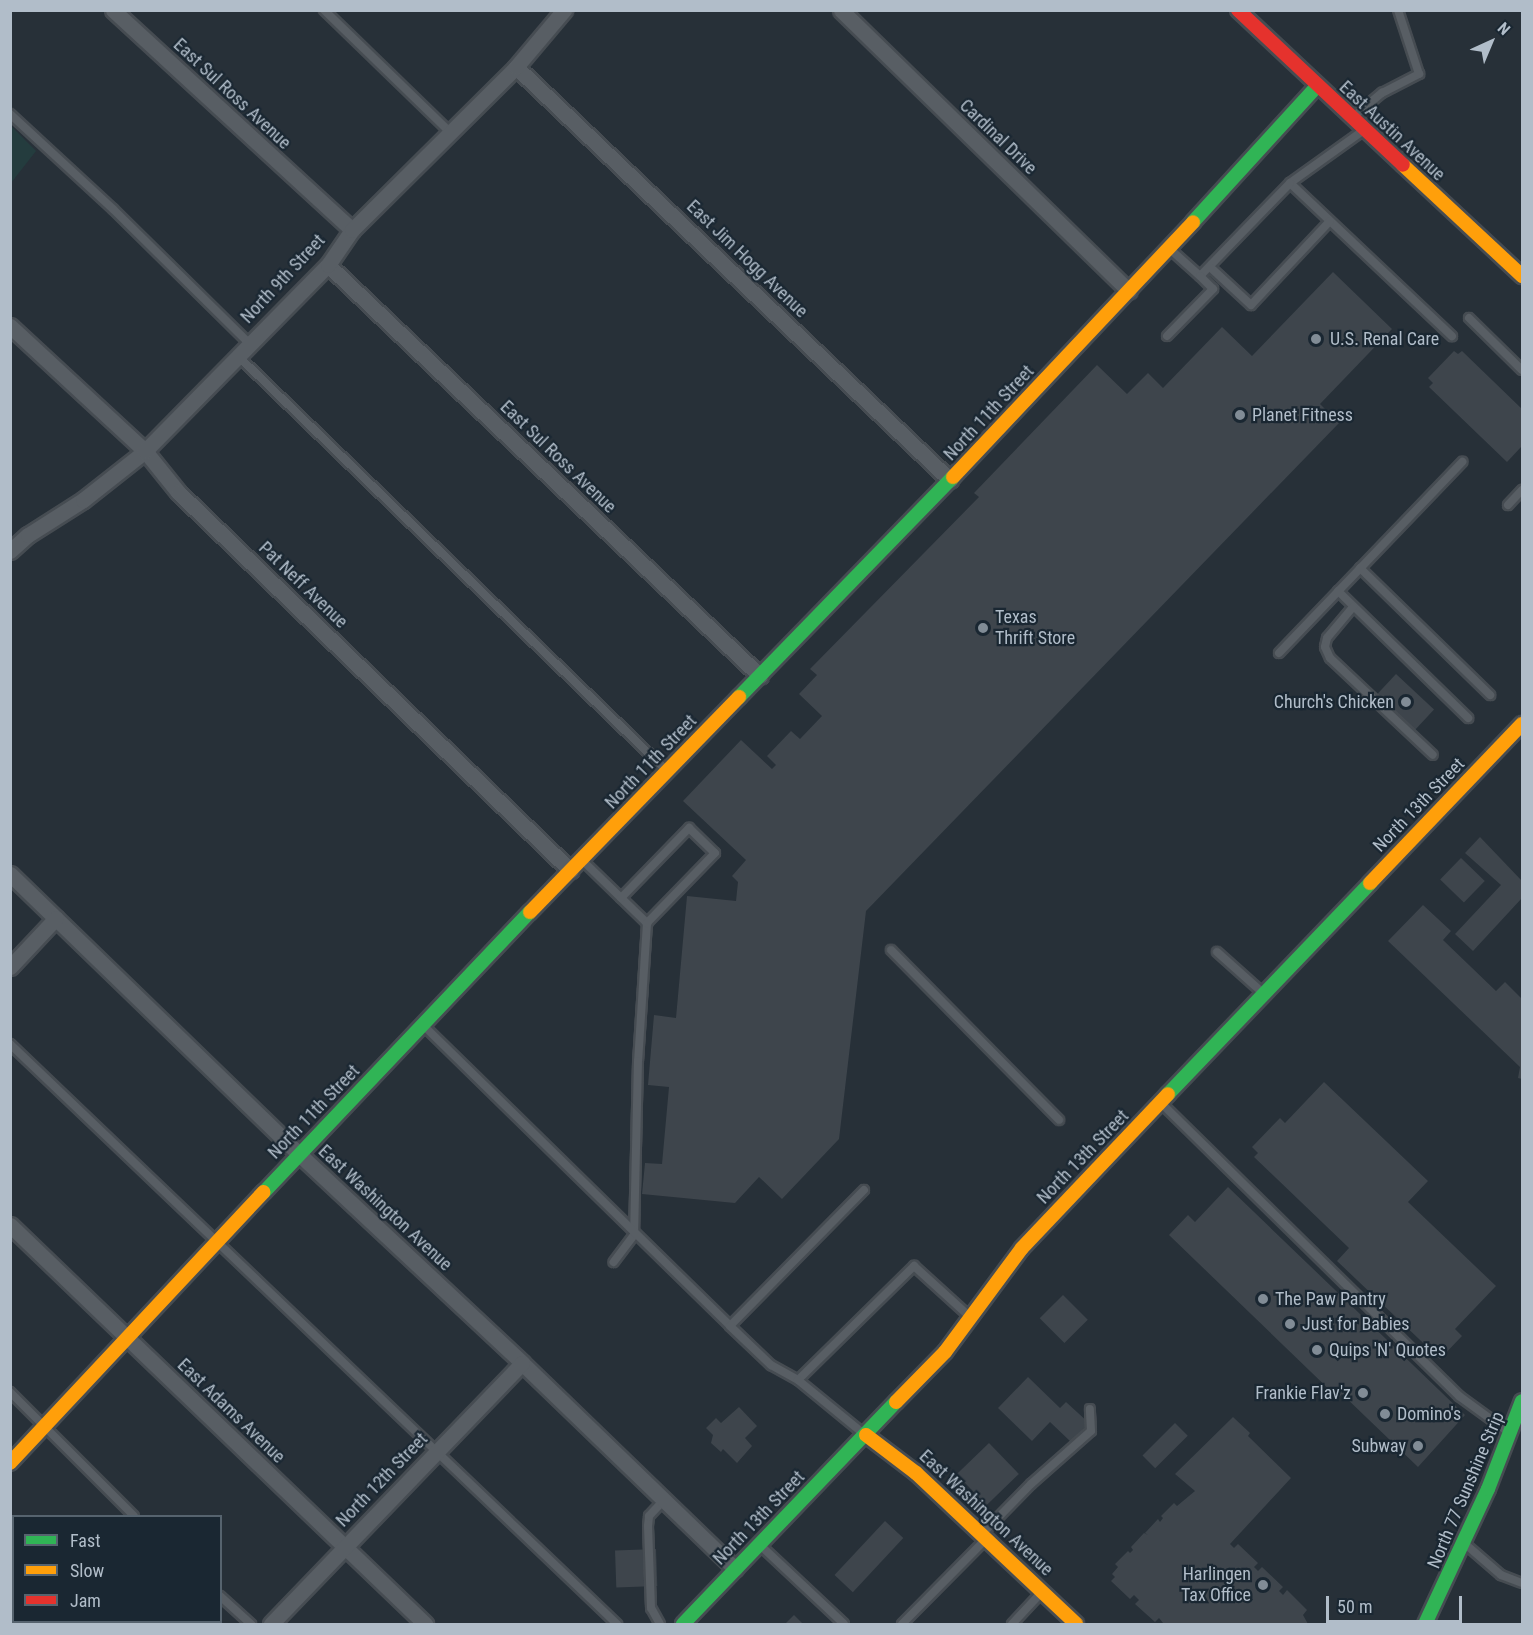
<!DOCTYPE html>
<style>
body{margin:0}
#map{position:relative;width:1533px;height:1635px;overflow:hidden;background:#273038;font-family:"Roboto Condensed",sans-serif}
div>[style]{position:absolute}
.green>*{inset:0;background:#243c3e}
.building>*{inset:0;background:#3e454c;transform-origin:0 0}
.roads{filter:drop-shadow(2px 0 #464c52) drop-shadow(-2px 0 #464c52) drop-shadow(0 2px #464c52) drop-shadow(0 -2px #464c52)}
.lane>*{height:8px;margin:-4px;padding:0 4px;transform-origin:4px;border-radius:4px;background:#585e64}
.street>*{height:15px;margin:-7.5px;padding:0 7.5px;transform-origin:7.5px;border-radius:7.5px;background:#585e64}
.fast>*{height:14px;margin:-7px;padding:0 7px;transform-origin:7px;border-radius:7px;background:#30b455}
.slow>*{height:14px;margin:-7px;padding:0 7px;transform-origin:7px;border-radius:7px;background:#ff9f0a}
.jam>*{height:14px;margin:-7px;padding:0 7px;transform-origin:7px;border-radius:7px;background:#e5322d}
.rail>*{height:7px;margin-top:-3.5px;transform-origin:0;background:repeating-linear-gradient(90deg,#1a2732 0 14px,#5b6269 0 28px);box-sizing:border-box;border-block:2px solid #5b6269}
.dots>*{width:16px;height:16px;translate:-50% -50%;box-sizing:border-box;border:3px solid #1a2732;border-radius:50%}
span{translate:-50% -50%;white-space:nowrap;text-align:center;line-height:1.15;-webkit-text-stroke:4.5px #1a2732;paint-order:stroke}
.street-label{font-size:18px;color:#b1bdc9}
.poi-label{font-size:18px;color:#b1bdc9}
.left{translate:0 -50%;text-align:left}
.right{translate:-100% -50%;text-align:right}
.frame{position:absolute;inset:0;border:12px solid #b1bdc9;pointer-events:none}
.legend{position:absolute;left:12px;top:1515px;width:210px;height:108px;box-sizing:border-box;background:#1a2732;border:2px solid #56636e;margin:0;padding:8px 10px;list-style:none;font-size:18px;color:#b1bdc9}
.legend li{display:flex;align-items:center;gap:12px;height:30px}
.legend b{width:30px;border:2px solid #56636e}
.north{position:absolute;left:1461px;top:12px;width:60px;height:60px;-webkit-text-stroke:4px #1a2732;paint-order:stroke;rotate:44deg;font-size:16px;font-weight:700;line-height:24px;text-align:center;color:#b1bdc9}
.north::after{content:'';display:block;margin:auto;width:21px;height:27px;background:#b1bdc9;clip-path:polygon(50% 0,100% 100%,50% 72%,0 100%)}
.scale{position:absolute;left:1326px;top:1596px;width:136px;height:27px;box-sizing:border-box;border:3px solid #b1bdc9;border-top:0;padding-left:8px;font-size:18px;line-height:21px;white-space:nowrap;color:#b1bdc9;-webkit-text-stroke:4px #1a2732;paint-order:stroke}
</style>
<div id="map">
<div class="green">
<i style="clip-path:polygon(11px 126px,36px 151px,11px 183px)"></i>
</div>
<div class="building">
<i style="clip-path:polygon(1333px 272px,1392px 329px,1320px 404px,1339px 423px,866px 911px,839px 1139px,782px 1199px,759px 1177px,735px 1203px,642px 1194px,645px 1163px,662px 1164px,669px 1087px,648px 1085px,654px 1015px,676px 1018px,687px 896px,736px 901px,738px 882px,732px 876px,746px 860px,683px 801px,741px 740px,772px 769px,776px 765px,767px 756px,791px 731px,800px 739px,822px 716px,799px 694px,817px 675px,810px 669px,979px 497px,974px 493px,1097px 365px,1127px 394px,1148px 373px,1163px 388px,1222px 327px,1252px 356px)"></i>
<i style="clip-path:polygon(1454px 351px,1458px 354px,1462px 351px,1522px 409px,1522px 446px,1507px 462px,1429px 387px,1433px 383px,1428px 378px)"></i>
<i style="left:1396px;top:674px;width:52px;height:28px;rotate:43deg"></i>
<i style="clip-path:polygon(1480px 837px,1522px 881px,1522px 898px,1473px 951px,1455px 934px,1501px 885px,1465px 853px)"></i>
<i style="left:1461px;top:858px;width:33px;height:30px;rotate:44deg"></i>
<i style="clip-path:polygon(1423px 905px,1451px 931px,1443px 940px,1496px 991px,1505px 982px,1522px 999px,1522px 1079px,1518px 1078px,1520px 1067px,1388px 941px)"></i>
<i style="clip-path:polygon(1324px 1082px,1428px 1181px,1408px 1202px,1496px 1286px,1455px 1329px,1462px 1336px,1440px 1359px,1337px 1261px,1349px 1248px,1254px 1157px,1258px 1153px,1252px 1147px,1280px 1118px,1285px 1123px)"></i>
<i style="clip-path:polygon(1228px 1187px,1465px 1415px,1418px 1467px,1342px 1394px,1338px 1398px,1169px 1235px,1188px 1215px,1195px 1222px)"></i>
<i style="left:1063px;top:1295px;width:35px;height:33px;rotate:45deg"></i>
<i style="clip-path:polygon(1028px 1377px,1060px 1408px,1066px 1402px,1089px 1423px,1071px 1442px,1050px 1422px,1032px 1441px,998px 1408px)"></i>
<i style="clip-path:polygon(739px 1407px,757px 1426px,745px 1438px,752px 1446px,737px 1463px,723px 1449px,721px 1452px,711px 1443px,713px 1435px,706px 1428px,716px 1418px,721px 1423px)"></i>
<i style="clip-path:polygon(1233px 1417px,1250px 1433px,1248px 1436px,1291px 1478px,1230px 1544px,1234px 1548px,1238px 1544px,1258px 1563px,1254px 1567px,1258px 1571px,1262px 1567px,1283px 1587px,1279px 1591px,1283px 1595px,1287px 1590px,1307px 1610px,1303px 1615px,1308px 1624px,1162px 1624px,1163px 1623px,1159px 1618px,1155px 1622px,1135px 1604px,1139px 1600px,1134px 1595px,1130px 1599px,1111px 1581px,1115px 1577px,1112px 1574px,1118px 1567px,1115px 1564px,1128px 1551px,1130px 1553px,1133px 1550px,1131px 1547px,1144px 1533px,1148px 1535px,1145px 1533px,1158px 1519px,1160px 1522px,1163px 1518px,1161px 1516px,1174px 1503px,1177px 1506px,1195px 1491px,1175px 1474px)"></i>
<i style="left:1175px;top:1423px;width:18px;height:46px;rotate:45deg"></i>
<i style="left:989px;top:1443px;width:43px;height:45px;rotate:46deg"></i>
<i style="left:885px;top:1521px;width:25px;height:74px;rotate:43deg"></i>
<i style="left:656px;top:1549px;width:37px;height:41px;rotate:88deg"></i>
<i style="clip-path:polygon(794px 1615px,803px 1624px,785px 1624px)"></i>
</div>
<div class="roads">
<div class="lane">
<i style="left:324px;top:10px;width:175px;rotate:44.1deg"></i>
<i style="left:10px;top:114px;width:140px;rotate:42.7deg"></i>
<i style="left:113px;top:209px;width:192px;rotate:44.6deg"></i>
<i style="left:1353px;top:117px;width:38px;rotate:-40deg"></i>
<i style="left:1382px;top:93px;width:42px;rotate:-27.2deg"></i>
<i style="left:1419px;top:74px;width:67px;rotate:-108.2deg"></i>
<i style="left:1364px;top:130px;width:91px;rotate:144.4deg"></i>
<i style="left:1290px;top:183px;width:223px;rotate:43.4deg"></i>
<i style="left:1171px;top:250px;width:39px;rotate:42deg"></i>
<i style="left:1200px;top:276px;width:129px;rotate:-45.9deg"></i>
<i style="left:1210px;top:267px;width:56px;rotate:42.8deg"></i>
<i style="left:1251px;top:305px;width:115px;rotate:-46.8deg"></i>
<i style="left:1469px;top:318px;width:74px;rotate:44.5deg"></i>
<i style="left:1167px;top:336px;width:66px;rotate:-45.6deg"></i>
<i style="left:1213px;top:289px;width:18px;rotate:-135deg"></i>
<i style="left:238px;top:356px;width:595px;rotate:44.05deg"></i>
<i style="left:1508px;top:505px;width:21px;rotate:-47deg"></i>
<i style="left:1360px;top:568px;width:182px;rotate:44.3deg"></i>
<i style="left:1338px;top:591px;width:182px;rotate:44.3deg"></i>
<i style="left:1353px;top:607px;width:40px;rotate:130deg"></i>
<i style="left:1327px;top:638px;width:9px;rotate:103deg"></i>
<i style="left:1325px;top:647px;width:12px;rotate:66deg"></i>
<i style="left:1330px;top:658px;width:141px;rotate:43.3deg"></i>
<i style="left:1279px;top:653px;width:265px;rotate:-46.2deg"></i>
<i style="left:582px;top:860px;width:91px;rotate:44.1deg"></i>
<i style="left:647px;top:923px;width:138px;rotate:93.7deg"></i>
<i style="left:638px;top:1061px;width:174px;rotate:91.3deg"></i>
<i style="left:634px;top:1235px;width:34px;rotate:127deg"></i>
<i style="left:621px;top:898px;width:98px;rotate:-45.8deg"></i>
<i style="left:689px;top:828px;width:36px;rotate:44deg"></i>
<i style="left:715px;top:853px;width:98px;rotate:134.2deg"></i>
<i style="left:891px;top:950px;width:239px;rotate:45.3deg"></i>
<i style="left:1217px;top:952px;width:62px;rotate:41.7deg"></i>
<i style="left:424px;top:1026px;width:429px;rotate:44.4deg"></i>
<i style="left:10px;top:1044px;width:840px;rotate:43.7deg"></i>
<i style="left:1161px;top:1103px;width:418px;rotate:44.5deg"></i>
<i style="left:1459px;top:1396px;width:59px;rotate:36.1deg"></i>
<i style="left:864px;top:1190px;width:191px;rotate:134.6deg"></i>
<i style="left:730px;top:1326px;width:57px;rotate:43.6deg"></i>
<i style="left:771px;top:1365px;width:31px;rotate:29deg"></i>
<i style="left:798px;top:1380px;width:163px;rotate:-44.5deg"></i>
<i style="left:914px;top:1266px;width:74px;rotate:42.3deg"></i>
<i style="left:798px;top:1380px;width:85px;rotate:39.3deg"></i>
<i style="left:10px;top:1392px;width:175px;rotate:45deg"></i>
<i style="left:982px;top:1534px;width:70px;rotate:-45.6deg"></i>
<i style="left:1031px;top:1484px;width:80px;rotate:-41.5deg"></i>
<i style="left:1091px;top:1431px;width:22px;rotate:-93deg"></i>
<i style="left:1464px;top:1543px;width:49px;rotate:40.9deg"></i>
<i style="left:1501px;top:1575px;width:22px;rotate:21deg"></i>
<i style="left:760px;top:1545px;width:115px;rotate:43.2deg"></i>
<i style="left:220px;top:1596px;width:42px;rotate:42.1deg"></i>
<i style="left:660px;top:1624px;width:18px;rotate:-119deg"></i>
<i style="left:651px;top:1608px;width:82px;rotate:-92.1deg"></i>
<i style="left:648px;top:1526px;width:10px;rotate:-84deg"></i>
<i style="left:649px;top:1516px;width:22px;rotate:-47deg"></i>
<i style="left:902px;top:1624px;width:118px;rotate:-45.3deg"></i>
<i style="left:1012px;top:1624px;width:42px;rotate:-46.9deg"></i>
</div>
<div class="street">
<i style="left:113px;top:10px;width:325px;rotate:42.6deg"></i>
<i style="left:841px;top:10px;width:402px;rotate:44.3deg"></i>
<i style="left:516px;top:67px;width:599px;rotate:43.58deg"></i>
<i style="left:328px;top:265px;width:596px;rotate:43.57deg"></i>
<i style="left:10px;top:326px;width:184px;rotate:42.8deg"></i>
<i style="left:145px;top:451px;width:53px;rotate:51.2deg"></i>
<i style="left:178px;top:492px;width:545px;rotate:43.96deg"></i>
<i style="left:10px;top:551px;width:24px;rotate:-42deg"></i>
<i style="left:28px;top:535px;width:65px;rotate:-32.5deg"></i>
<i style="left:83px;top:500px;width:79px;rotate:-38.3deg"></i>
<i style="left:145px;top:451px;width:261px;rotate:-45.5deg"></i>
<i style="left:328px;top:265px;width:42px;rotate:-55.6deg"></i>
<i style="left:352px;top:230px;width:231px;rotate:-44.8deg"></i>
<i style="left:516px;top:67px;width:75px;rotate:-49.9deg"></i>
<i style="left:10px;top:874px;width:402px;rotate:44.1deg"></i>
<i style="left:299px;top:1154px;width:306px;rotate:43.1deg"></i>
<i style="left:522px;top:1363px;width:296px;rotate:44deg"></i>
<i style="left:10px;top:967px;width:67px;rotate:-46.8deg"></i>
<i style="left:10px;top:1225px;width:576px;rotate:43.87deg"></i>
<i style="left:10px;top:1573px;width:5px;rotate:37deg"></i>
<i style="left:61px;top:1622px;width:4px;rotate:34deg"></i>
<i style="left:271px;top:1624px;width:362px;rotate:-46.1deg"></i>
</div>
<div class="fast">
<i style="left:1193px;top:222px;width:184px;rotate:-47.6deg"></i>
<i style="left:739px;top:697px;width:307px;rotate:-45.8deg"></i>
<i style="left:1168px;top:1094px;width:292px;rotate:-46.2deg"></i>
<i style="left:264px;top:1192px;width:386px;rotate:-46.5deg"></i>
<i style="left:683px;top:1624px;width:308px;rotate:-46.2deg"></i>
<i style="left:1425px;top:1624px;width:149px;rotate:-65deg"></i>
<i style="left:1488px;top:1489px;width:94px;rotate:-68.9deg"></i>
</div>
<div class="slow">
<i style="left:1403px;top:165px;width:163px;rotate:43deg"></i>
<i style="left:953px;top:477px;width:350px;rotate:-46.7deg"></i>
<i style="left:1370px;top:883px;width:220px;rotate:-46.3deg"></i>
<i style="left:530px;top:912px;width:300px;rotate:-45.8deg"></i>
<i style="left:896px;top:1402px;width:70px;rotate:-45.6deg"></i>
<i style="left:945px;top:1352px;width:129px;rotate:-53.5deg"></i>
<i style="left:1022px;top:1248px;width:212px;rotate:-46.5deg"></i>
<i style="left:866px;top:1435px;width:63px;rotate:37.2deg"></i>
<i style="left:916px;top:1473px;width:220px;rotate:43.3deg"></i>
<i style="left:10px;top:1463px;width:371px;rotate:-46.9deg"></i>
</div>
<div class="jam">
<i style="left:1238px;top:10px;width:226px;rotate:43.2deg"></i>
</div>
</div>
<div class="rail">
<i style="left:10px;top:1534px;width:5px;rotate:37deg"></i>
<i style="left:103px;top:1622px;width:4px;rotate:34deg"></i>
</div>
<div class="dots">
<i style="left:1316px;top:339px;background:#818c96"></i>
<i style="left:1240px;top:415px;background:#818c96"></i>
<i style="left:983px;top:628px;background:#818c96"></i>
<i style="left:1406px;top:702px;background:#818c96"></i>
<i style="left:1263px;top:1299px;background:#818c96"></i>
<i style="left:1290px;top:1324px;background:#818c96"></i>
<i style="left:1317px;top:1350px;background:#818c96"></i>
<i style="left:1363px;top:1393px;background:#818c96"></i>
<i style="left:1385px;top:1414px;background:#818c96"></i>
<i style="left:1418px;top:1446px;background:#818c96"></i>
<i style="left:1263px;top:1585px;background:#818c96"></i>
</div>
<div class="street-label">
<span style="left:232px;top:94px;rotate:43deg">East Sul Ross Avenue</span>
<span style="left:1392px;top:131px;rotate:43deg">East Austin Avenue</span>
<span style="left:998px;top:137px;rotate:44deg">Cardinal Drive</span>
<span style="left:747px;top:259px;rotate:44deg">East Jim Hogg Avenue</span>
<span style="left:283px;top:279px;rotate:-47deg">North 9th Street</span>
<span style="left:989px;top:413px;rotate:-47deg">North 11th Street</span>
<span style="left:558px;top:457px;rotate:44deg">East Sul Ross Avenue</span>
<span style="left:303px;top:585px;rotate:44deg">Pat Neff Avenue</span>
<span style="left:651px;top:762px;rotate:-46deg">North 11th Street</span>
<span style="left:1419px;top:805px;rotate:-46deg">North 13th Street</span>
<span style="left:314px;top:1112px;rotate:-46deg">North 11th Street</span>
<span style="left:1083px;top:1157px;rotate:-46deg">North 13th Street</span>
<span style="left:385px;top:1208px;rotate:43deg">East Washington Avenue</span>
<span style="left:231px;top:1411px;rotate:44deg">East Adams Avenue</span>
<span style="left:382px;top:1480px;rotate:-46deg">North 12th Street</span>
<span style="left:1466px;top:1490px;rotate:-67deg">North 77 Sunshine Strip</span>
<span style="left:986px;top:1513px;rotate:43deg">East Washington Avenue</span>
<span style="left:759px;top:1518px;rotate:-46deg">North 13th Street</span>
</div>
<div class="poi-label">
<span class="left" style="left:1330px;top:339px">U.S. Renal Care</span>
<span class="left" style="left:1252px;top:415px">Planet Fitness</span>
<span class="left" style="left:995px;top:628px">Texas<br>Thrift Store</span>
<span class="right" style="left:1394px;top:702px">Church's Chicken</span>
<span class="left" style="left:1275px;top:1299px">The Paw Pantry</span>
<span class="left" style="left:1302px;top:1324px">Just for Babies</span>
<span class="left" style="left:1329px;top:1350px">Quips 'N' Quotes</span>
<span class="right" style="left:1351px;top:1393px">Frankie Flav'z</span>
<span class="left" style="left:1397px;top:1414px">Domino's</span>
<span class="right" style="left:1406px;top:1446px">Subway</span>
<span class="right" style="left:1251px;top:1585px">Harlingen<br>Tax Office</span>
</div>
<div class="frame"></div>
<ul class="legend">
<li><b style="height:8px;background:#30b455"></b>Fast</li>
<li><b style="height:8px;background:#ff9f0a"></b>Slow</li>
<li><b style="height:8px;background:#e5322d"></b>Jam</li>
</ul>
<div class="north">N</div>
<div class="scale">50 m</div>
</div>
